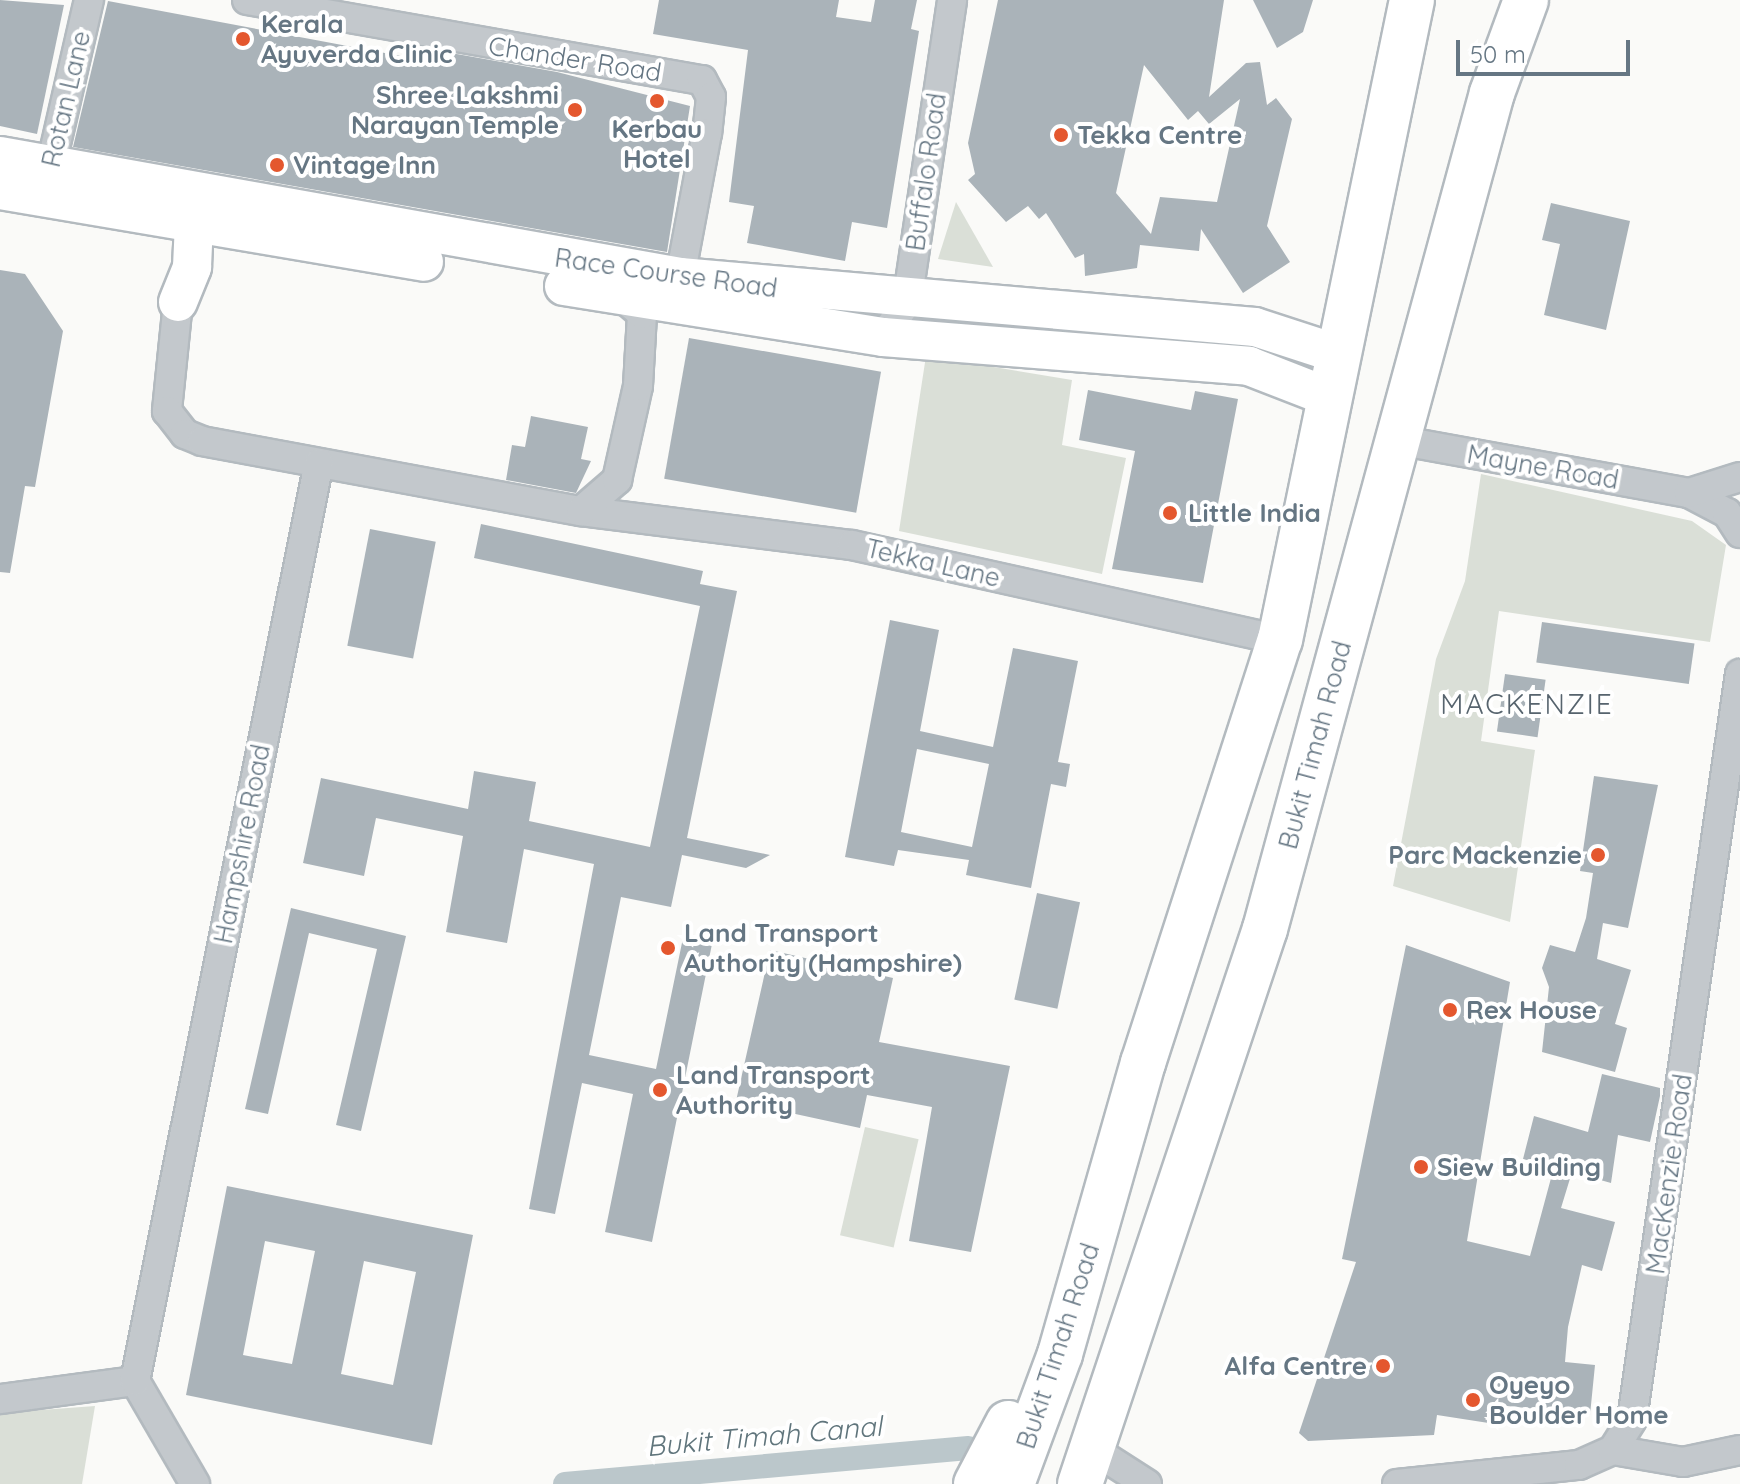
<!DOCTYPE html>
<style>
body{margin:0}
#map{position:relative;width:1740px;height:1484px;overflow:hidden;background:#fafaf8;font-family:Quicksand,sans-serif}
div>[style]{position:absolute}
.green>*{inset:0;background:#dadfd7;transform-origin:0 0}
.canal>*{height:24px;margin:-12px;padding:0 12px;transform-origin:12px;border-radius:12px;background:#bbc7cb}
.building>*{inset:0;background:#aab3b9;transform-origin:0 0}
.roads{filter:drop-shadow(2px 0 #b3babf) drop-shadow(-2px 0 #b3babf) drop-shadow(0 2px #b3babf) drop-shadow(0 -2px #b3babf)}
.street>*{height:28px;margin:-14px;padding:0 14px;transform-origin:14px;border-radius:14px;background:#c3c8cc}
.secondary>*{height:38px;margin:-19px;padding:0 19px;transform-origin:19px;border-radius:19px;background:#fff}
.highway>*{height:44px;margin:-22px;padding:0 22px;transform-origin:22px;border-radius:22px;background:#fff}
.dots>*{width:22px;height:22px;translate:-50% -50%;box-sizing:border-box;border:4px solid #fff;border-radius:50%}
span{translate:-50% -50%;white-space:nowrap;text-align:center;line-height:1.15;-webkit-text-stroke:8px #fff;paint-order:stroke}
.poi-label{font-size:26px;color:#657683;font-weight:700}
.left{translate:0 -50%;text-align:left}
.right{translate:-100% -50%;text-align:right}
.street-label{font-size:26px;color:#657683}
.neighbourhood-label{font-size:28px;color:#57646e;letter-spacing:2px}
.water-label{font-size:28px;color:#60757c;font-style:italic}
.scale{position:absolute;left:1456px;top:40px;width:174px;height:36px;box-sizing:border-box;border:4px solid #657683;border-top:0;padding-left:10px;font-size:24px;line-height:28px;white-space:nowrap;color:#657683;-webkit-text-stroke:6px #fff;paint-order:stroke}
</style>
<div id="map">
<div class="green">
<i style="clip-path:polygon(956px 202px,993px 267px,938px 259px)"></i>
<i style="clip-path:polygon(926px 356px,1072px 380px,1062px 445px,1126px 458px,1102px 574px,899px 531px)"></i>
<i style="clip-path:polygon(1481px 474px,1692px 521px,1726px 545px,1710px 642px,1499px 611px,1481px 741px,1535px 750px,1510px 922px,1393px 886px,1436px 659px,1465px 581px)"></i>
<i style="left:865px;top:1127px;width:55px;height:111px;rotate:13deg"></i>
<i style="clip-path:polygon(95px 1406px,82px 1484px,0 1484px,0 1413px)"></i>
</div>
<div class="canal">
<i style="left:565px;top:1484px;width:405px;rotate:-5.1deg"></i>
</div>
<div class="building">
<i style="clip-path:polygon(0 0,64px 5px,37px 134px,0 126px)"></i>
<i style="clip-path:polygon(659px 0,839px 0,836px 17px,871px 22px,875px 0,917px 0,911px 29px,919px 31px,887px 228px,852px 222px,845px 261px,747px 243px,754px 206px,729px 202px,748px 50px,653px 34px)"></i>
<i style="clip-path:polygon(evenodd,998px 0,1224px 0,1209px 97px,1246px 63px,1260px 62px,1267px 105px,1276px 98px,1292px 119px,1267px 226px,1290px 262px,1243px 293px,1201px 229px,1199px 251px,1140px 245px,1137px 268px,1085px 276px,1084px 254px,1075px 258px,1046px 213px,1039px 219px,1028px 206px,1006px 222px,968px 180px,975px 174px,968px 143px,998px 0,1144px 65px,1188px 120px,1198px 111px,1209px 124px,1240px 99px,1217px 202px,1160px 197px,1151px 234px,1116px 193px,1144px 65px)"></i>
<i style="clip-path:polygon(1253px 0,1313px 0,1303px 32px,1277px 48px)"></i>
<i style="clip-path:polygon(108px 1px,449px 65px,451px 53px,557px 72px,690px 106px,667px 252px,73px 147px)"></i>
<i style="clip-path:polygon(1551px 203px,1630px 221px,1606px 330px,1544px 315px,1560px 244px,1542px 240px)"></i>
<i style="clip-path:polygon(0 270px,25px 274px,63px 331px,35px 487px,25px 486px,10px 573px,0 572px)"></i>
<i style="left:689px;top:338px;width:195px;height:143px;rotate:10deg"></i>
<i style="clip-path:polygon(1088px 390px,1191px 410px,1195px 391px,1238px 399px,1203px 583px,1112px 569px,1135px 451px,1079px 440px)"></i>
<i style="clip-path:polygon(531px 416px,588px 427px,581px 459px,591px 461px,576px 493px,506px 480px,512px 445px,525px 447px)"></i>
<i style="clip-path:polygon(481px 524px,703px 571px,700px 584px,737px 591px,687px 838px,770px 855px,746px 868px,682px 855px,671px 907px,621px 897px,589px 1055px,656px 1069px,684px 933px,713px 939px,652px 1242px,605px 1232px,633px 1094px,582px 1083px,555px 1214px,529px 1209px,594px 864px,524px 849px,507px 943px,446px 932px,463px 836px,376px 818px,364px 876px,303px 863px,321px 778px,468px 809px,474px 771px,536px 782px,529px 821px,650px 847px,700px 606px,474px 558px)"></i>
<i style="left:370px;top:529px;width:67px;height:119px;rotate:11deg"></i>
<i style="clip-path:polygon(evenodd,890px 620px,939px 630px,920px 731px,993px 747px,1013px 648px,1078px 661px,1058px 762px,1070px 764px,1066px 787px,1051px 784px,1031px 888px,966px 875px,969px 860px,898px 850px,894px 866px,845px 857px,890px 620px,917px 749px,989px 764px,972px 847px,901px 832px,917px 749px)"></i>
<i style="left:1542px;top:622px;width:154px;height:41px;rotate:8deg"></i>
<i style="left:1505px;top:674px;width:41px;height:58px;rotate:8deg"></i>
<i style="clip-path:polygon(1594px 776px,1658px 785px,1628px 928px,1603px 923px,1597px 959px,1631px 970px,1615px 1024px,1627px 1028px,1615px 1072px,1542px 1052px,1549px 987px,1542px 968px,1550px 945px,1575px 952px,1586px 918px,1593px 873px,1580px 871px)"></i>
<i style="left:1037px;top:893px;width:44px;height:109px;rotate:12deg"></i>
<i style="clip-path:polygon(291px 908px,406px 936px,361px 1131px,336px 1125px,377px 949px,309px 933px,268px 1114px,245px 1109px)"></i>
<i style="clip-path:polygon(1406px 945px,1510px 982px,1467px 1241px,1530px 1256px,1554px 1167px,1523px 1159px,1534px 1116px,1588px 1132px,1602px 1074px,1660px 1088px,1660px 1096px,1650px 1142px,1618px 1135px,1611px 1183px,1572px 1172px,1561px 1208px,1615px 1222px,1602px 1271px,1582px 1265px,1568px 1327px,1565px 1362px,1595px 1365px,1590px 1415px,1498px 1405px,1495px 1424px,1437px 1415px,1434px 1435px,1308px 1441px,1299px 1433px,1356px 1262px,1342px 1259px)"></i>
<i style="clip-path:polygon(770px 950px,893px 978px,879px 1042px,1010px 1066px,971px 1252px,909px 1241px,932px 1107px,867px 1095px,860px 1128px,736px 1101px)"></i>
<i style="clip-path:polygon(evenodd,227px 1186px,473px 1235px,432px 1445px,186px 1395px,227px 1186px,265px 1241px,315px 1251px,292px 1364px,243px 1355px,265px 1241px,227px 1186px,364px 1261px,416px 1272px,393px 1385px,341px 1374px,364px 1261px)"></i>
</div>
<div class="roads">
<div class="street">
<i style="left:247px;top:0;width:462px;rotate:10deg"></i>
<i style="left:702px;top:80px;width:19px;rotate:62deg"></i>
<i style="left:711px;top:97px;width:36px;rotate:96deg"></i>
<i style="left:707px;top:133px;width:147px;rotate:100.6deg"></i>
<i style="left:47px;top:183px;width:188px;rotate:-77.1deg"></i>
<i style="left:178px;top:302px;width:110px;rotate:95.8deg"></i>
<i style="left:167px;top:411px;width:29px;rotate:52deg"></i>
<i style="left:185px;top:434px;width:18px;rotate:22deg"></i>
<i style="left:202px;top:441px;width:385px;rotate:10.5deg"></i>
<i style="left:581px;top:511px;width:273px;rotate:7.2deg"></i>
<i style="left:852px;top:545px;width:438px;rotate:12.5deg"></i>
<i style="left:883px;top:337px;width:42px;rotate:-55.6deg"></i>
<i style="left:907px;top:302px;width:305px;rotate:-81.5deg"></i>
<i style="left:1397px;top:440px;width:297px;rotate:10.3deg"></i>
<i style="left:1689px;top:493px;width:43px;rotate:27.8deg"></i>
<i style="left:1727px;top:513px;width:24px;rotate:57deg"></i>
<i style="left:1689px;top:493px;width:53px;rotate:-17.4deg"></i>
<i style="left:581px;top:511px;width:48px;rotate:-40.7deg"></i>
<i style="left:617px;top:480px;width:96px;rotate:-77.4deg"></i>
<i style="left:638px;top:386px;width:72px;rotate:-86.8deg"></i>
<i style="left:642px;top:314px;width:28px;rotate:-139deg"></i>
<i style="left:0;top:1399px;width:136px;rotate:-7.6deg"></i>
<i style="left:1094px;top:1450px;width:63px;rotate:32.7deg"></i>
<i style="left:1613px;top:1450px;width:71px;rotate:9.7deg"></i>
<i style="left:1683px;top:1462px;width:58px;rotate:-11.9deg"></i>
<i style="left:195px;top:1484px;width:119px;rotate:-120.2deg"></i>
<i style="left:135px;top:1381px;width:936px;rotate:-78.67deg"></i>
<i style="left:1397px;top:1484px;width:183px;rotate:-6deg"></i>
<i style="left:1579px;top:1465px;width:37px;rotate:-24deg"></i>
<i style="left:1613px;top:1450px;width:36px;rotate:-58deg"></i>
<i style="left:1632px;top:1419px;width:753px;rotate:-81.75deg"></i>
</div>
<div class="secondary">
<i style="left:0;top:156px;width:691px;rotate:10.09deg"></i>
<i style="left:680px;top:277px;width:577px;rotate:4.97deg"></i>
<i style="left:1255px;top:327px;width:84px;rotate:18deg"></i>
<i style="left:0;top:190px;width:430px;rotate:9.6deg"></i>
<i style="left:564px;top:286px;width:323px;rotate:9.1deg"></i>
<i style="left:883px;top:337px;width:367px;rotate:4.5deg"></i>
<i style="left:1249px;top:366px;width:83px;rotate:21.3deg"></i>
<i style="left:178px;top:302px;width:38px;rotate:-68deg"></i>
<i style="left:192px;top:267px;width:44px;rotate:-87.4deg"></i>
<i style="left:194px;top:223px;width:25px;rotate:-122deg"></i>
</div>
<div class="highway">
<i style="left:976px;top:1484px;width:69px;rotate:-62.3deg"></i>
<i style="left:1012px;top:1484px;width:139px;rotate:-69.7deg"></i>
<i style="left:1060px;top:1354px;width:303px;rotate:-74.1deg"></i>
<i style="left:1143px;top:1063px;width:445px;rotate:-72.1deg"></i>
<i style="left:1280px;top:640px;width:653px;rotate:-78.35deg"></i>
<i style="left:1080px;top:1484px;width:585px;rotate:-71.57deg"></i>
<i style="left:1265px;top:929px;width:866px;rotate:-74.81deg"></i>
<i style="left:1492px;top:93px;width:99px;rotate:-69.9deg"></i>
</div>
</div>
<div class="dots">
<i style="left:243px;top:39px;background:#e4572e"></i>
<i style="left:657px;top:101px;background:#e4572e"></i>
<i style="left:575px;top:110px;background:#e4572e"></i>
<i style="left:1061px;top:135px;background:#e4572e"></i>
<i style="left:277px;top:165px;background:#e4572e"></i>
<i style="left:1170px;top:513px;background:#e4572e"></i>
<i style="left:1598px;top:855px;background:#e4572e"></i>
<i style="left:668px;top:948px;background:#e4572e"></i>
<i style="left:1450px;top:1010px;background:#e4572e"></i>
<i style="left:660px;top:1090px;background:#e4572e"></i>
<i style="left:1421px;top:1167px;background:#e4572e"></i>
<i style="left:1383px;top:1366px;background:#e4572e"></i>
<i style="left:1473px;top:1400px;background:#e4572e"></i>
</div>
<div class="poi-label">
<span class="left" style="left:261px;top:39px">Kerala<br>Ayuverda Clinic</span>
<span class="right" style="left:559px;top:110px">Shree Lakshmi<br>Narayan Temple</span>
<span style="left:657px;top:144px">Kerbau<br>Hotel</span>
<span class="left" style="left:1077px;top:135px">Tekka Centre</span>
<span class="left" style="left:293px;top:165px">Vintage Inn</span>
<span class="left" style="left:1188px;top:513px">Little India</span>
<span class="right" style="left:1582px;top:855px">Parc Mackenzie</span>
<span class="left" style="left:684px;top:948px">Land Transport<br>Authority (Hampshire)</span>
<span class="left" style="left:1466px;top:1010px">Rex House</span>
<span class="left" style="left:676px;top:1090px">Land Transport<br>Authority</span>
<span class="left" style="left:1437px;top:1167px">Siew Building</span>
<span class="right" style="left:1367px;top:1366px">Alfa Centre</span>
<span class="left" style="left:1489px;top:1400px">Oyeyo<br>Boulder Home</span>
</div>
<div class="street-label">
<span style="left:575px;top:59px;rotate:9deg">Chander Road</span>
<span style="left:66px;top:99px;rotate:-77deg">Rotan Lane</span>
<span style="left:926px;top:172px;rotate:-82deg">Buffalo Road</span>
<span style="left:666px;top:273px;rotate:8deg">Race Course Road</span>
<span style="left:1543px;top:467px;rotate:10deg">Mayne Road</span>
<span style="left:933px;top:563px;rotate:13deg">Tekka Lane</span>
<span style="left:1315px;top:745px;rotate:-75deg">Bukit Timah Road</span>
<span style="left:242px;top:844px;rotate:-79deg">Hampshire Road</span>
<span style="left:1669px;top:1174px;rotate:-82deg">MacKenzie Road</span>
<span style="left:1058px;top:1346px;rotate:-72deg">Bukit Timah Road</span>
</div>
<div class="neighbourhood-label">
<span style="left:1527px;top:704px">MACKENZIE</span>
</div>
<div class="water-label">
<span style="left:764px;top:1436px;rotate:-5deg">Bukit Timah Canal</span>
</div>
<div class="scale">50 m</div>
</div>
